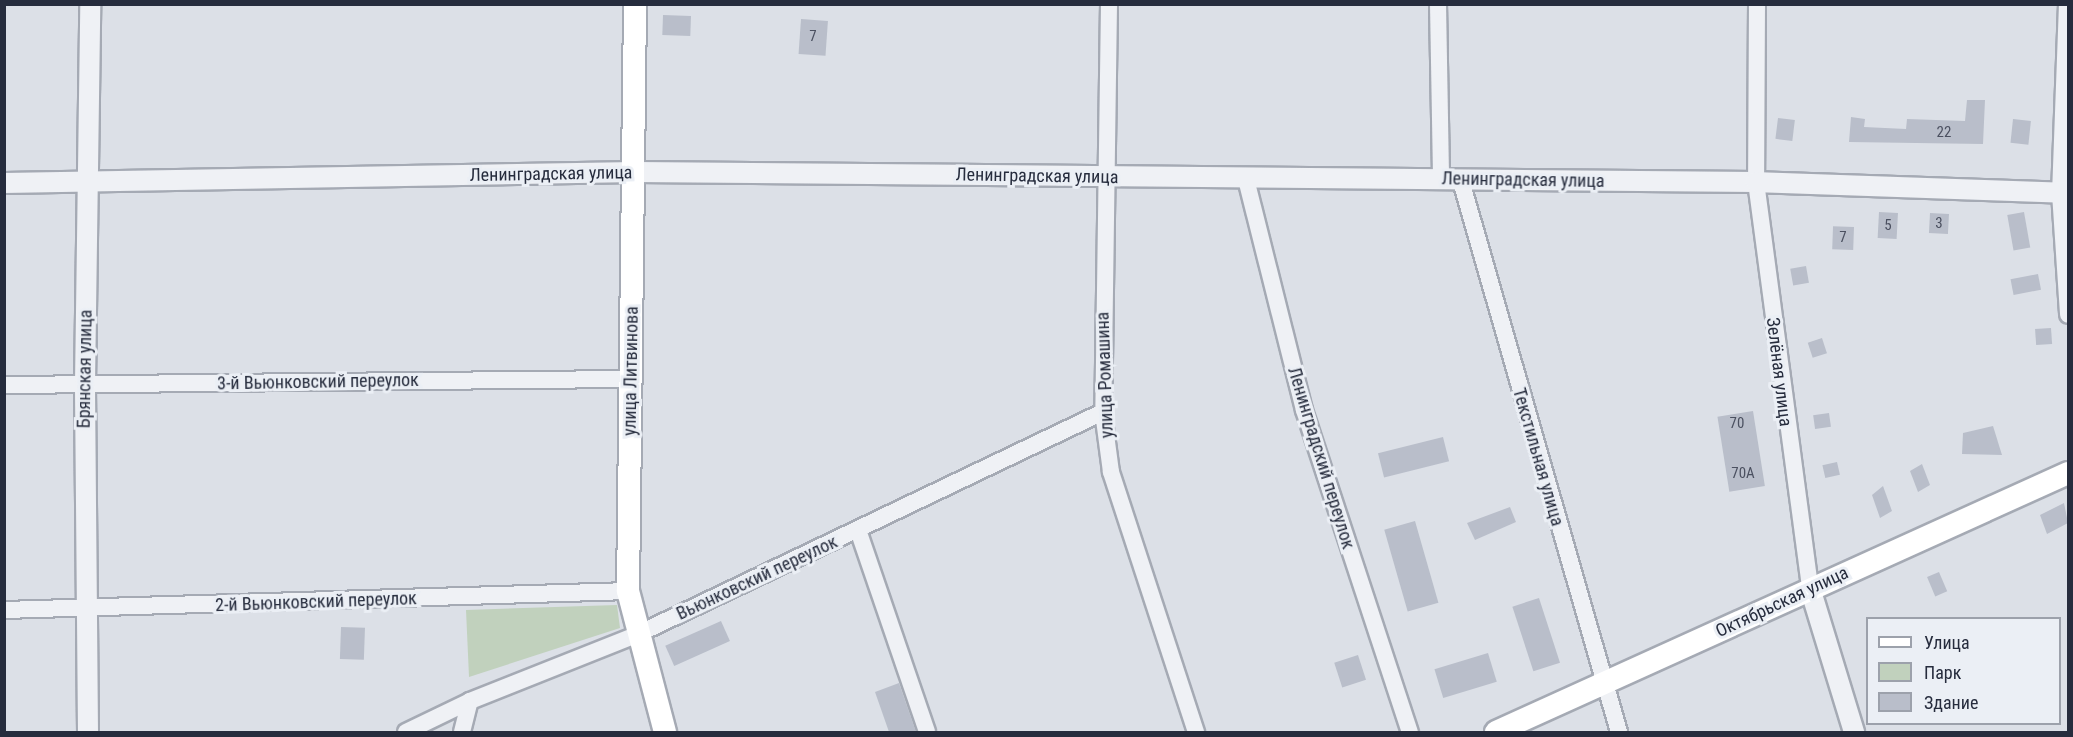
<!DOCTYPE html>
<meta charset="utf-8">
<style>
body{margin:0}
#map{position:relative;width:2073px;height:737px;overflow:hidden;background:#dce0e7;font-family:"Roboto Condensed",sans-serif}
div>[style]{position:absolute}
.green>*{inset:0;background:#c1d1bd}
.building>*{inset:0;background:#b9beca;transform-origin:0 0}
.roads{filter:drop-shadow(2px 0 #a5aab4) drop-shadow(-2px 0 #a5aab4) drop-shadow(0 2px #a5aab4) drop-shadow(0 -2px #a5aab4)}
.minor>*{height:16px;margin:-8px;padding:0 8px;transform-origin:8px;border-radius:8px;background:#eff1f5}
.tertiary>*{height:20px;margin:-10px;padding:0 10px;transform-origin:10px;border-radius:10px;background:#eff1f5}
.secondary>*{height:22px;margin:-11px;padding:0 11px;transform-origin:11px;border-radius:11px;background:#fff}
span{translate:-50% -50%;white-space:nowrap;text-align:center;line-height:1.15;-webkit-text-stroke:6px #ebeff5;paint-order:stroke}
.number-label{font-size:15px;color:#4b5060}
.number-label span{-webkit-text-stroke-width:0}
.street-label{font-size:18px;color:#262c3d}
.frame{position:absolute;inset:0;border:6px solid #262c3d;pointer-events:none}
.legend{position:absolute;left:1866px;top:617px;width:195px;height:108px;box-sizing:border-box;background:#ebeff5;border:2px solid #9ca1ab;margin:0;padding:8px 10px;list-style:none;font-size:18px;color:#262c3d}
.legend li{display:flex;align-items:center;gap:12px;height:30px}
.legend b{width:30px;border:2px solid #9ca1ab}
</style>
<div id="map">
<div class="green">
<i style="clip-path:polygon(617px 605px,620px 628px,469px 677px,466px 610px)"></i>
</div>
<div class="building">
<i style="left:663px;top:15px;width:28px;height:20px;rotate:2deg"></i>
<i style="left:801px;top:19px;width:27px;height:35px;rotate:4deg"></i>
<i style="clip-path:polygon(1967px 100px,1985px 100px,1983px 144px,1849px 142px,1851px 117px,1865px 119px,1864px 127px,1906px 129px,1907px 119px,1965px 121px)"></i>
<i style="left:1778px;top:118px;width:17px;height:21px;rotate:7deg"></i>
<i style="left:2013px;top:119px;width:18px;height:24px;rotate:6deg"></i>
<i style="left:1879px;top:212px;width:19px;height:26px;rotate:3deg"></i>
<i style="left:2024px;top:212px;width:36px;height:17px;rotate:80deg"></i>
<i style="left:1930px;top:213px;width:19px;height:20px;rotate:3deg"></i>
<i style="left:1854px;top:227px;width:23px;height:21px;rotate:92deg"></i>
<i style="left:1806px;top:266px;width:17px;height:16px;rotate:80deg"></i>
<i style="left:2038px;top:274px;width:16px;height:28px;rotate:79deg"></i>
<i style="left:2051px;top:328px;width:16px;height:16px;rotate:86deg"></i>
<i style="left:1822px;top:338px;width:16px;height:15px;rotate:72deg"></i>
<i style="left:1753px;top:411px;width:76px;height:36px;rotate:81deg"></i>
<i style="left:1829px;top:413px;width:14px;height:16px;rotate:82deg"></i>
<i style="clip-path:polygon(1993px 426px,2002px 455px,1962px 454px,1963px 433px)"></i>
<i style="left:1443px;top:437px;width:25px;height:67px;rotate:76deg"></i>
<i style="left:1837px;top:462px;width:13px;height:15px;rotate:77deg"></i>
<i style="clip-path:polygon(1922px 464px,1930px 485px,1918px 492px,1910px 471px)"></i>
<i style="clip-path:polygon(1883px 486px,1892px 511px,1880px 518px,1872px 495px)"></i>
<i style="clip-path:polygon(2064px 503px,2068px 523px,2047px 534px,2040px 515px)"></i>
<i style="clip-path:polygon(1510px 507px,1516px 522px,1475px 540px,1467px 523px)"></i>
<i style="left:1415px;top:521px;width:85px;height:32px;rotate:74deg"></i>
<i style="left:1939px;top:572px;width:21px;height:13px;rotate:67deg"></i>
<i style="left:1539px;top:598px;width:68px;height:28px;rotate:72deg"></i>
<i style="left:721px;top:621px;width:22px;height:61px;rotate:66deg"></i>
<i style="left:341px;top:627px;width:24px;height:32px;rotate:2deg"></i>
<i style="left:1488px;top:653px;width:30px;height:56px;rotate:73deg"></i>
<i style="left:1358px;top:655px;width:26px;height:25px;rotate:72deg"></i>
<i style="clip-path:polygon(899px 683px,916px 732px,889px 732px,875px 692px)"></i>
</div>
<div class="roads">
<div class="minor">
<i style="left:1109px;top:4px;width:408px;rotate:90.8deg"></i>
<i style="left:1103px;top:412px;width:61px;rotate:82.4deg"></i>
<i style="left:1111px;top:472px;width:274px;rotate:71.9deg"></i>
<i style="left:1438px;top:4px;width:175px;rotate:89deg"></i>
<i style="left:1757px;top:4px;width:178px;rotate:90.3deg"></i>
<i style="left:1756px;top:182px;width:410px;rotate:82.4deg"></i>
<i style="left:2067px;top:4px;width:189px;rotate:92.1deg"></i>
<i style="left:2060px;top:193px;width:122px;rotate:86.2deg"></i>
<i style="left:1246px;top:179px;width:238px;rotate:75.9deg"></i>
<i style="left:1304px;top:410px;width:339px;rotate:71.8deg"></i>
<i style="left:1461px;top:181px;width:573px;rotate:74deg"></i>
<i style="left:4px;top:385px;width:627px;rotate:-0.55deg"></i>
<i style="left:858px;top:530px;width:213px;rotate:71.1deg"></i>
<i style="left:4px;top:610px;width:624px;rotate:-1.74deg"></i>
<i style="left:406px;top:732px;width:71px;rotate:-25.8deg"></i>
<i style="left:470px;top:701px;width:179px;rotate:-21.7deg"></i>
<i style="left:636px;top:635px;width:518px;rotate:-25.53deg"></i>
<i style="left:462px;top:732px;width:32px;rotate:-76deg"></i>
</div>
<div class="tertiary">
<i style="left:4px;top:183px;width:632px;rotate:-1deg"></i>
<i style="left:636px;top:172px;width:1120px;rotate:0.51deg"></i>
<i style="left:1756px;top:182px;width:312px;rotate:2deg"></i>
<i style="left:1810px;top:588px;width:151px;rotate:73deg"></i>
<i style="left:88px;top:732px;width:348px;rotate:-90.5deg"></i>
<i style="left:85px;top:384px;width:380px;rotate:-89.2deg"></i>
</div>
<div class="secondary">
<i style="left:635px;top:4px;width:587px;rotate:90.68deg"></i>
<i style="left:628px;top:591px;width:146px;rotate:75.3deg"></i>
<i style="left:1496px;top:732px;width:628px;rotate:-24.36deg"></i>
</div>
</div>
<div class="number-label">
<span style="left:813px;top:37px">7</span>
<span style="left:1944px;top:133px">22</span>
<span style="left:1939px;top:224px">3</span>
<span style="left:1888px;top:226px">5</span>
<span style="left:1843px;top:238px">7</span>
<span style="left:1737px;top:424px">70</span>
<span style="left:1743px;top:474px">70А</span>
</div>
<div class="street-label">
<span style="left:551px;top:174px;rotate:-1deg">Ленинградская улица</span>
<span style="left:1037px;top:176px;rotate:1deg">Ленинградская улица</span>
<span style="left:1523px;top:180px;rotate:1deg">Ленинградская улица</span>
<span style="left:85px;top:369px;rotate:-89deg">Брянская улица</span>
<span style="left:631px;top:371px;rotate:-89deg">улица Литвинова</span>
<span style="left:1779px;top:372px;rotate:83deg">Зелёная улица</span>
<span style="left:1105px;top:375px;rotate:-92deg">улица Ромашина</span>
<span style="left:318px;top:382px;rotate:-1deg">3-й Вьюнковский переулок</span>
<span style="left:1538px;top:457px;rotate:74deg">Текстильная улица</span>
<span style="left:1321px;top:458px;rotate:73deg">Ленинградский переулок</span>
<span style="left:757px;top:578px;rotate:-25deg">Вьюнковский переулок</span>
<span style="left:316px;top:602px;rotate:-2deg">2-й Вьюнковский переулок</span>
<span style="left:1782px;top:602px;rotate:-25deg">Октябрьская улица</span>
</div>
<div class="frame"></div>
<ul class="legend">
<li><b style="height:8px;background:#fff"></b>Улица</li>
<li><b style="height:16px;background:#c1d1bd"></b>Парк</li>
<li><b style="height:16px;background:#b9beca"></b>Здание</li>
</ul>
</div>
